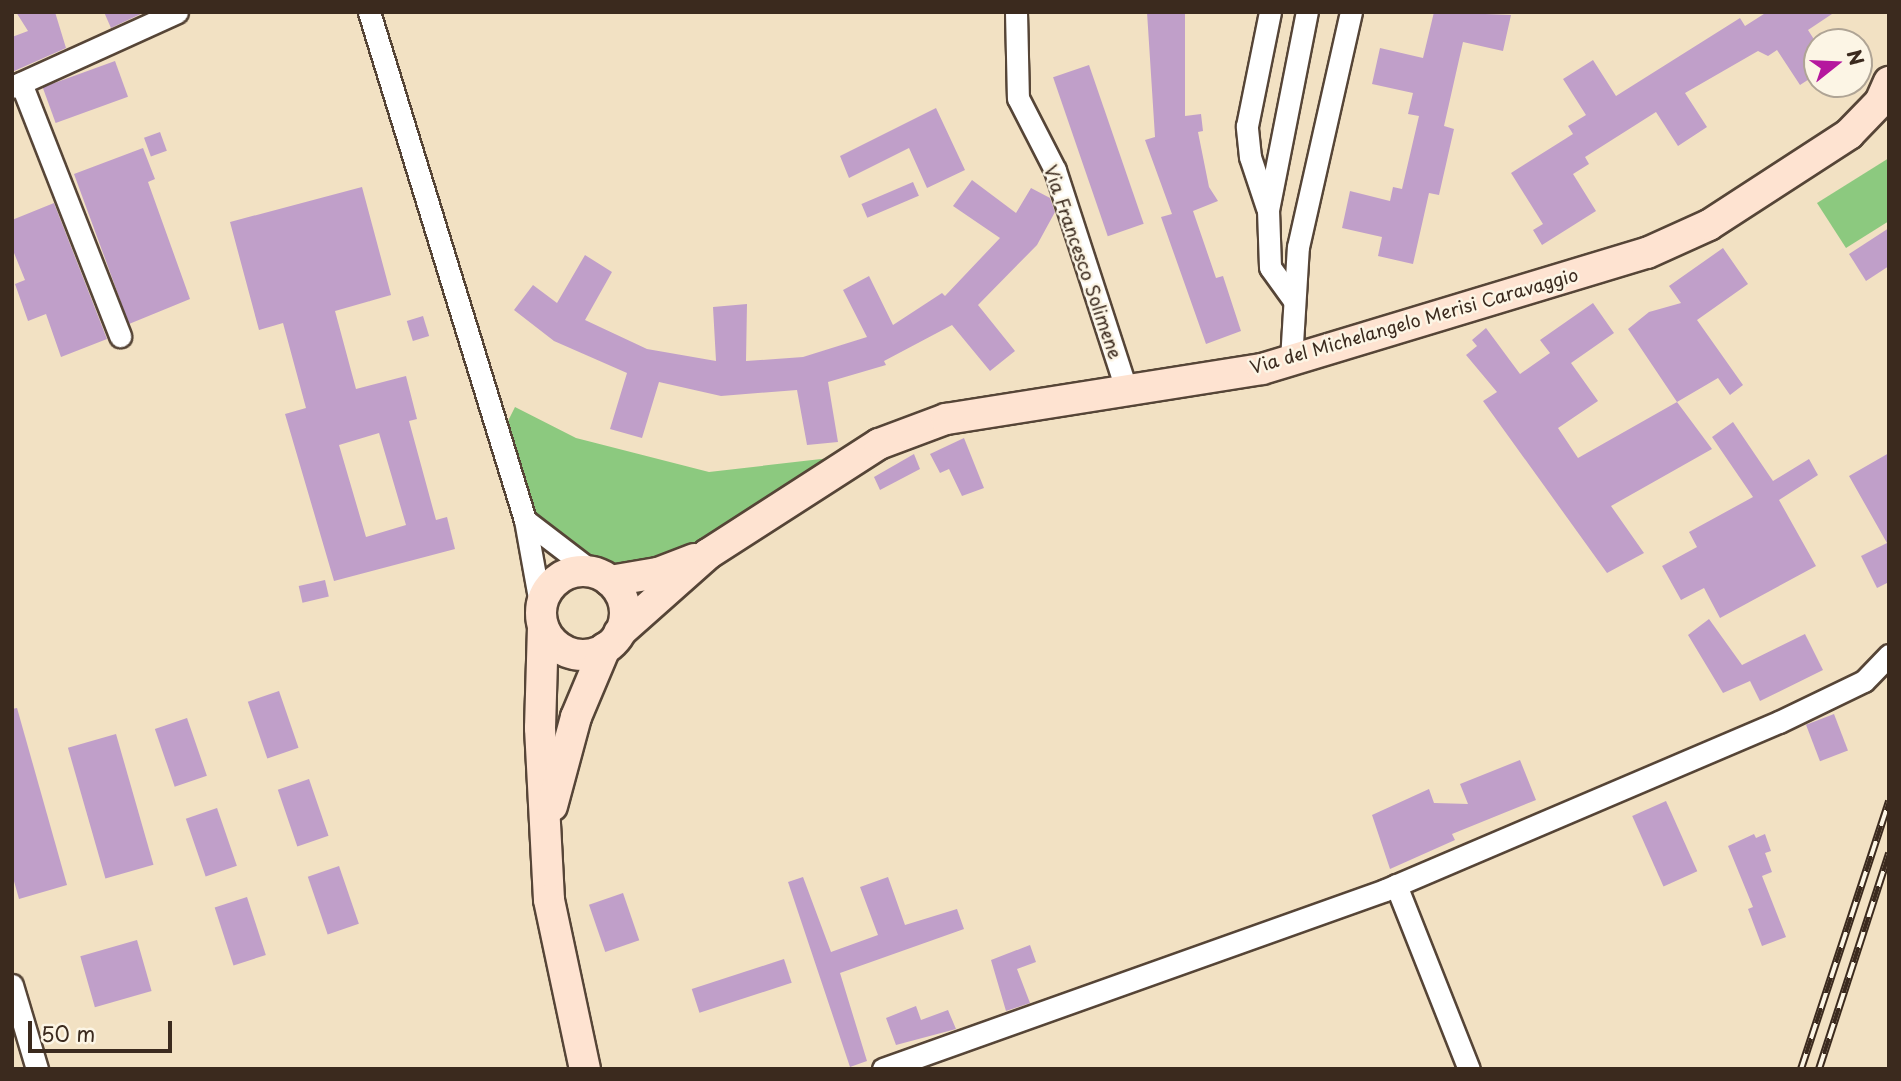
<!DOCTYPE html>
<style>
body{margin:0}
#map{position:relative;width:1901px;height:1081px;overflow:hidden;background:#f2e1c3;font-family:"Playpen Sans",sans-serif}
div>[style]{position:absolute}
.green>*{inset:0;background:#8cc97f}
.building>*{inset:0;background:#c09fc9;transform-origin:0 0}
.roads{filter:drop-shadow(2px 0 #564537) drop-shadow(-2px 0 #564537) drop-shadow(0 2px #564537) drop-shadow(0 -2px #564537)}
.street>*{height:21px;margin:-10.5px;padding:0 10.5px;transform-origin:10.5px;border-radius:10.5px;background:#fff}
.secondary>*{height:30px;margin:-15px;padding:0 15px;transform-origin:15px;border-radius:15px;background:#fee3d1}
.secondary>.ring{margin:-15px;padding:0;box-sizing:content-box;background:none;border:30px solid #fee3d1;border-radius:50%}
.rail>*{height:8px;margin-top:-4px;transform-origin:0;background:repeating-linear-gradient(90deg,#fcf5e5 0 16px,#3b2a1e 0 32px);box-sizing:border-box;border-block:2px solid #3b2a1e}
span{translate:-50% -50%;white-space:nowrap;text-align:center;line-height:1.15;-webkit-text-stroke:5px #fcf5e5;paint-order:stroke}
.street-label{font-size:18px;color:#3b2a1e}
.frame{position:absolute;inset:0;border:14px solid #3b2a1e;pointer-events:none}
.north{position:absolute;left:1803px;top:28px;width:70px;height:70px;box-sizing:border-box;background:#fcf5e5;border:2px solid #afa495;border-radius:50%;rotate:72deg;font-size:19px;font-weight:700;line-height:28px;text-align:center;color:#3b2a1e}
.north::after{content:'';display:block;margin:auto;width:24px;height:32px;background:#b5179e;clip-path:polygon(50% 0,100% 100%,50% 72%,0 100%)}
.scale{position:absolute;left:28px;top:1021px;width:144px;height:32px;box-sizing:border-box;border:4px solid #3b2a1e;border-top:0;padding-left:9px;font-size:21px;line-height:24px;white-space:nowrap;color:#3b2a1e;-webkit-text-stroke:5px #fcf5e5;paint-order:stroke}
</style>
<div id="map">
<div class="green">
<i style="clip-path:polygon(1889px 158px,1889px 221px,1846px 248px,1817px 203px)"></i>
<i style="clip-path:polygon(515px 407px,576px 438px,709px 472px,830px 458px,707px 544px,620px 571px,600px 564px,534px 515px,506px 425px)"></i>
</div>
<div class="building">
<i style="clip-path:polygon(16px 12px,55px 12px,66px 48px,12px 72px,12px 37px,28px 31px)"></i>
<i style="clip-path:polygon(104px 12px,145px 12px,111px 28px)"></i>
<i style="clip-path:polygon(1147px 12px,1185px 12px,1185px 116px,1201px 114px,1203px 131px,1198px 132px,1209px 187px,1218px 201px,1193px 211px,1216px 278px,1223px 276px,1241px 331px,1206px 344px,1161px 217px,1172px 214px,1145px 140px,1155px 137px)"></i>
<i style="clip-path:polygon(1434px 12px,1511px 15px,1503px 51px,1463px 42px,1444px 126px,1454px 129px,1439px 195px,1429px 193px,1413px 264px,1378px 256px,1382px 237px,1342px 228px,1350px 191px,1390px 201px,1393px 187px,1402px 189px,1419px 116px,1408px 114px,1413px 93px,1372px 84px,1380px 48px,1423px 58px)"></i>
<i style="clip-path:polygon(1767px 12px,1835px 12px,1808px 30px,1817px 44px,1817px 74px,1800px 85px,1777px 50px,1768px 56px,1758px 51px,1685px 93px,1707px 127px,1678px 146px,1656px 112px,1585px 157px,1589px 164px,1573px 174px,1596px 211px,1542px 245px,1533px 230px,1543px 224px,1511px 173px,1573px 134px,1568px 126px,1586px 115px,1563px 79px,1593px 60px,1616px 96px,1740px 18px,1745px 26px)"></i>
<i style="left:115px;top:61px;width:38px;height:77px;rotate:70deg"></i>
<i style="left:1089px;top:65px;width:168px;height:38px;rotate:71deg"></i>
<i style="clip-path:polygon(936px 108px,965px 170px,927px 188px,909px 148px,849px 178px,840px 156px)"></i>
<i style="left:160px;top:132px;width:20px;height:17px;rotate:70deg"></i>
<i style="clip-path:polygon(143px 148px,155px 179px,148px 182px,190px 299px,129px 324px,74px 174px)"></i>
<i style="clip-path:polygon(972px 180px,1016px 213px,1031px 188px,1050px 198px,1055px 212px,1037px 245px,978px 305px,1015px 351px,990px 371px,952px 325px,884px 361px,886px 365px,828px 382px,838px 442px,807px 445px,797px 390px,721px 396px,659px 382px,642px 438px,610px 429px,627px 373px,554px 341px,514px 310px,533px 285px,557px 303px,585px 255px,612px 272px,585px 320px,647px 349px,716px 361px,713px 307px,747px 304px,746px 361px,803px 357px,867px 337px,843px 290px,869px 276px,893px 325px,942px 293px,945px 296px,1000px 238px,953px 206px)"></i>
<i style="left:913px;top:182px;width:15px;height:56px;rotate:67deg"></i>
<i style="clip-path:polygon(evenodd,362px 187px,391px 295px,335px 311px,356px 389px,406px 376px,417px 419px,409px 421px,436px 520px,447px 517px,455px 549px,334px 581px,285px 414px,306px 408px,283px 323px,259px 330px,230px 222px,362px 187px,379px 433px,406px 525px,366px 537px,339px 445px,379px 433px)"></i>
<i style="clip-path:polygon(54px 203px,107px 339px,61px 357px,46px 314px,28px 321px,15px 284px,25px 280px,12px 248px,12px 220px)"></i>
<i style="clip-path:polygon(1889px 228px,1889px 266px,1866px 281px,1849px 254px)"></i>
<i style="clip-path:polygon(1723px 248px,1748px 284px,1697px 320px,1743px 385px,1730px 395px,1718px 378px,1677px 402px,1628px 329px,1649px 312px,1681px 303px,1669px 286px)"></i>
<i style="clip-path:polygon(1593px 303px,1614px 333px,1571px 363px,1598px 401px,1558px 428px,1578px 458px,1677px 402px,1712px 449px,1611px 506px,1644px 553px,1607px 573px,1483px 401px,1497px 392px,1466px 355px,1477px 346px,1472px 340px,1486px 328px,1520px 374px,1550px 353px,1540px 340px)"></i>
<i style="left:423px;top:316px;width:21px;height:17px;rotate:73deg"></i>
<i style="clip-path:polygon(1733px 422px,1773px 481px,1809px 459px,1818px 475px,1779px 500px,1816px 566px,1720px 618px,1704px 588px,1681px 600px,1662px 566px,1697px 547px,1689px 532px,1753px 497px,1712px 437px)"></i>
<i style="clip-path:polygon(964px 438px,984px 488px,962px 496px,949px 469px,940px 473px,930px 454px)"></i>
<i style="clip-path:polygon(1889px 453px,1889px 582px,1877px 588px,1861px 556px,1887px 543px,1849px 476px)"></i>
<i style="clip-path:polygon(914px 454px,920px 469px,880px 490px,874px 477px)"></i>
<i style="left:325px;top:580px;width:17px;height:27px;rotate:77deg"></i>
<i style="clip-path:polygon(1709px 619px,1742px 665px,1805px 634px,1823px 670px,1760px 701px,1750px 681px,1723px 693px,1688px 635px)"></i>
<i style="left:279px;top:691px;width:60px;height:33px;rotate:71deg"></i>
<i style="clip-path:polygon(17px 708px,67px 885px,19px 899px,12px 874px,12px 709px)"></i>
<i style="left:1834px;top:714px;width:39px;height:30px;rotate:69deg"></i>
<i style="left:187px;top:718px;width:61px;height:34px;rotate:71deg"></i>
<i style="left:116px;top:734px;width:136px;height:50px;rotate:74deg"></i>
<i style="clip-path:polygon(1520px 760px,1536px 800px,1452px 834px,1455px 840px,1390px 869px,1372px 815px,1429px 789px,1434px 803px,1468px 804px,1460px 784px)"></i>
<i style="left:309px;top:779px;width:60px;height:33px;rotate:71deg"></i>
<i style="left:1666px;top:801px;width:77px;height:37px;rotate:66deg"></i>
<i style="left:217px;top:808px;width:61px;height:33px;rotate:71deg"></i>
<i style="clip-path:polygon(1754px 834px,1756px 838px,1765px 834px,1771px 851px,1765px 853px,1772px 872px,1762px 876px,1786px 937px,1762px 946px,1748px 909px,1753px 907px,1728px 846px)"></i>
<i style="left:339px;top:866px;width:61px;height:33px;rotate:71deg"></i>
<i style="clip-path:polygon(803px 877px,831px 952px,878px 935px,860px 887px,888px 877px,905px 925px,957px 909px,964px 929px,840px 973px,867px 1061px,850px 1067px,788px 882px)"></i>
<i style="left:623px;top:893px;width:50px;height:36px;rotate:71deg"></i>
<i style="left:247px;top:897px;width:61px;height:34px;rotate:72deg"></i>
<i style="left:137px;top:940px;width:53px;height:59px;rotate:74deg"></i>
<i style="clip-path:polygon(1030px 945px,1036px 962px,1017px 969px,1030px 1003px,1006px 1011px,991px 960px)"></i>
<i style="left:784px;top:959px;width:25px;height:97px;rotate:72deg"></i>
<i style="clip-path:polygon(916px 1006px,921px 1020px,948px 1010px,956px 1029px,896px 1045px,886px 1018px)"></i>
</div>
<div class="roads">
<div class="street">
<i style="left:369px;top:12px;width:531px;rotate:72.93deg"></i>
<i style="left:525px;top:520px;width:90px;rotate:79.8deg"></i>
<i style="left:1016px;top:12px;width:86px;rotate:88.7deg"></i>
<i style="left:1018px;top:98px;width:81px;rotate:62.8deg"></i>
<i style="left:1055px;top:170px;width:232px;rotate:72deg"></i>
<i style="left:21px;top:83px;width:272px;rotate:68.6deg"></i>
<i style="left:12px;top:87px;width:181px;rotate:-24.4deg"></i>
<i style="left:1267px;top:208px;width:54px;rotate:-108.4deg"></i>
<i style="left:1250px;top:157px;width:31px;rotate:-96deg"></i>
<i style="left:1247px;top:126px;width:116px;rotate:-78.6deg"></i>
<i style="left:1293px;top:299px;width:39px;rotate:-126deg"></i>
<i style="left:1270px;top:267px;width:57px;rotate:-92deg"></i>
<i style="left:1268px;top:210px;width:202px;rotate:-78.9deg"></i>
<i style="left:1291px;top:360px;width:113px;rotate:-86.5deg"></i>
<i style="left:1298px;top:247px;width:241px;rotate:-77.3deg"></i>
<i style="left:525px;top:520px;width:86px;rotate:37.4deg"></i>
<i style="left:1396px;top:885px;width:198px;rotate:68.4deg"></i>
<i style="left:12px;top:985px;width:88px;rotate:73.4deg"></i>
<i style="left:883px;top:1069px;width:533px;rotate:-19.62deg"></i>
<i style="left:1385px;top:890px;width:428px;rotate:-23.1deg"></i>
<i style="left:1779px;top:722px;width:94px;rotate:-25.8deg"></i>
<i style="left:1864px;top:681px;width:36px;rotate:-46deg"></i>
</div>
<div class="secondary">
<i class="ring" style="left:541px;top:571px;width:54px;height:54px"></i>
<i style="left:610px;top:581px;width:49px;rotate:-9.5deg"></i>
<i style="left:658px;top:573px;width:39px;rotate:-21deg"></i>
<i style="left:543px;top:627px;width:101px;rotate:91.7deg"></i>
<i style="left:540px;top:728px;width:172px;rotate:87deg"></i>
<i style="left:549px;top:900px;width:173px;rotate:78deg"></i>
<i style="left:619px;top:633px;width:119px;rotate:-41.6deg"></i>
<i style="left:708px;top:554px;width:203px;rotate:-32.8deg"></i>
<i style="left:879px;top:444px;width:72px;rotate:-20.5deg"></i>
<i style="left:946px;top:419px;width:320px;rotate:-9deg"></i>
<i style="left:1262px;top:369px;width:402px;rotate:-16.8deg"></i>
<i style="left:1647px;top:253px;width:68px;rotate:-24.3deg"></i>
<i style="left:1709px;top:225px;width:167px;rotate:-33deg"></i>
<i style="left:1849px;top:134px;width:45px;rotate:-45.9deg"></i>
<i style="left:1880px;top:102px;width:22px;rotate:-66deg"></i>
<i style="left:552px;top:806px;width:92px;rotate:-74.9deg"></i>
<i style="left:576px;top:717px;width:75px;rotate:-67.2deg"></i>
</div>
</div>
<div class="rail">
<i style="left:1801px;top:1069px;width:282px;rotate:-71.8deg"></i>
<i style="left:1819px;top:1069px;width:227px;rotate:-72deg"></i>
</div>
<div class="street-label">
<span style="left:1083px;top:262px;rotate:71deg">Via Francesco Solimene</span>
<span style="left:1414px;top:321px;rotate:-16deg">Via del Michelangelo Merisi Caravaggio</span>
</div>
<div class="frame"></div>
<div class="north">N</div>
<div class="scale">50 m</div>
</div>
